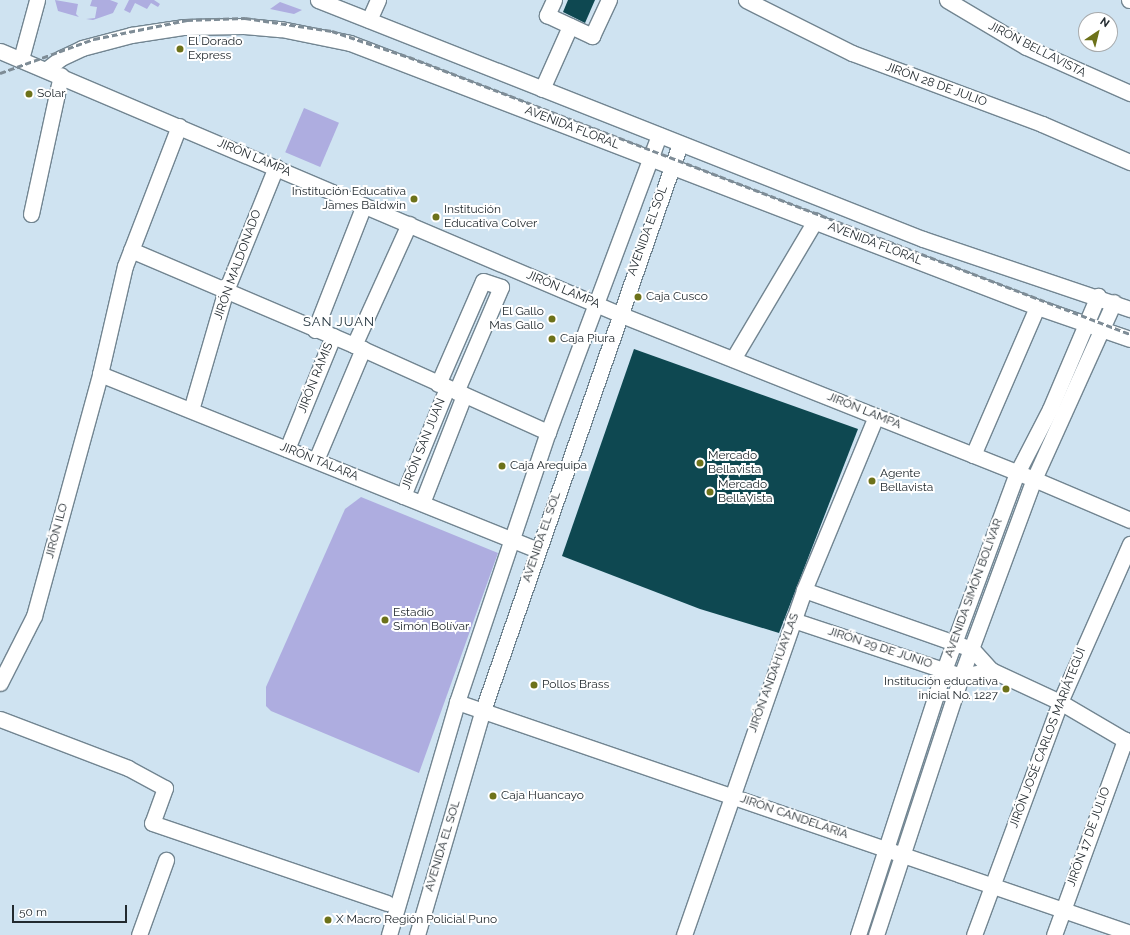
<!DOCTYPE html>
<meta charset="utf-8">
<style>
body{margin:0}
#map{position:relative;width:1130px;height:935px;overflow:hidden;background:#cfe3f1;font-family:Raleway,sans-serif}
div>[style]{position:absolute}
.green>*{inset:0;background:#aeade0;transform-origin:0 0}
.building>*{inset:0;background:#0e4851}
.roads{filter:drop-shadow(1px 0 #728591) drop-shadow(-1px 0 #728591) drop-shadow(0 1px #728591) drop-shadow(0 -1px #728591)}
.minor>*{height:15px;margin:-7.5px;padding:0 7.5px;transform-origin:7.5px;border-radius:7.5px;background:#fff}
.rail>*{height:3px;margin-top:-1.5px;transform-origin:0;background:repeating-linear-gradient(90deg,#7e8c96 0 6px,transparent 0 9px)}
.dots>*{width:11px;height:11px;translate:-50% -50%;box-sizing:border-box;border:2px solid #fff;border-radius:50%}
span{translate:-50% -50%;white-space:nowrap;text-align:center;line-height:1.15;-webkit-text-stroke:4px #fff;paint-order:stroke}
.poi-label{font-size:12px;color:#222a2f}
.left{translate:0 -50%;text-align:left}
.right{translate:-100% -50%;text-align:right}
.street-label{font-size:12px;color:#222a2f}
.neighbourhood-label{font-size:13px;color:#20313b;letter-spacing:1px}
.north{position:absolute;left:1078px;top:12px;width:40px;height:40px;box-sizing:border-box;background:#fff;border:1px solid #a7aaac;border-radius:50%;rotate:35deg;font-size:11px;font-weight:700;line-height:16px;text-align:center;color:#222a2f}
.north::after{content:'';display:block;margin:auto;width:14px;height:18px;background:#6d721a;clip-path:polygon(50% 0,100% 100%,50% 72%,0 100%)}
.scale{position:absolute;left:12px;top:905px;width:115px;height:18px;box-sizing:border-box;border:2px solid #222a2f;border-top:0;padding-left:5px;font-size:12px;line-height:14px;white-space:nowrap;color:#222a2f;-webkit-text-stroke:3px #fff;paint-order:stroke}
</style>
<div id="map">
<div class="green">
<i style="clip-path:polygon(55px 0,78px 4px,76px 14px,79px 17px,58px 11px)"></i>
<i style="clip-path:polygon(92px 0,110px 0,118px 3px,113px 13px,93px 20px,86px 19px,95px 18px,97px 7px,90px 6px)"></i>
<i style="clip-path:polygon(129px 0,154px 0,160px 4px,158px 7px,151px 3px,147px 9px,135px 3px,130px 13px,124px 10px)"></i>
<i style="clip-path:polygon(280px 2px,302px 10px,294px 14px,270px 9px)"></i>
<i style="left:304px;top:108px;width:38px;height:48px;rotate:23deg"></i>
<i style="clip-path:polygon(361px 497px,498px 553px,419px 773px,271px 711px,266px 706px,266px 687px,345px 509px)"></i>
</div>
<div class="building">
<i style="clip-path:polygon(568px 0,595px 0,585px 23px,563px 12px)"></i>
<i style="clip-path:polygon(634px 349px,858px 429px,779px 633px,700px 609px,562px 556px)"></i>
</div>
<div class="roads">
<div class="minor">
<i style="left:318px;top:0;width:650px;rotate:21.56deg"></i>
<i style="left:923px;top:239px;width:219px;rotate:18.7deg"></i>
<i style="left:554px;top:0;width:17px;rotate:115deg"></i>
<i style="left:547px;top:15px;width:50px;rotate:25deg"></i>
<i style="left:592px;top:36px;width:40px;rotate:-65deg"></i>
<i style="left:746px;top:0;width:119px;rotate:26.6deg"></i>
<i style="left:852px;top:53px;width:203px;rotate:20.5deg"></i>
<i style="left:1042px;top:124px;width:96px;rotate:23.4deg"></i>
<i style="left:947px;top:0;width:92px;rotate:30.7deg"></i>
<i style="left:1026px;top:47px;width:114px;rotate:23.9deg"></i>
<i style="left:1129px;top:0;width:1px"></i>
<i style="left:369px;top:20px;width:22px;rotate:-66deg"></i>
<i style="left:0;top:51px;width:673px;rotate:23.02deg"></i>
<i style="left:619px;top:314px;width:447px;rotate:21.7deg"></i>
<i style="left:1034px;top:479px;width:104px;rotate:23.1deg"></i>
<i style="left:21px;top:59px;width:61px;rotate:-74.8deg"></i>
<i style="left:47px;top:69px;width:18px;rotate:-38deg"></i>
<i style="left:61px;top:58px;width:23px;rotate:-25deg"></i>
<i style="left:82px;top:48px;width:51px;rotate:-14.9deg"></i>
<i style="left:131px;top:35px;width:54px;rotate:-8.6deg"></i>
<i style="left:184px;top:27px;width:60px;rotate:-1deg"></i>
<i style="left:244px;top:26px;width:37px;rotate:5deg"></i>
<i style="left:281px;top:29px;width:70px;rotate:11.5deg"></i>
<i style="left:350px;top:43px;width:736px;rotate:21.02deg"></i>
<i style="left:1037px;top:307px;width:98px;rotate:19deg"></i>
<i style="left:542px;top:89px;width:69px;rotate:-66deg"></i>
<i style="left:31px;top:214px;width:142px;rotate:-77.8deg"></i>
<i style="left:409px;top:224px;width:133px;rotate:114.4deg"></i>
<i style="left:354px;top:345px;width:213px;rotate:24.2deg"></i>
<i style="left:131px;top:250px;width:242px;rotate:23.1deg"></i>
<i style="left:315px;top:330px;width:134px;rotate:-68.6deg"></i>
<i style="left:733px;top:359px;width:161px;rotate:-59.3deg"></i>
<i style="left:100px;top:374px;width:471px;rotate:21.9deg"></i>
<i style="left:438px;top:384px;width:112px;rotate:-66.4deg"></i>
<i style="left:483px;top:281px;width:19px;rotate:18deg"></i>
<i style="left:501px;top:287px;width:114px;rotate:113.2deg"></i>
<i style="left:191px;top:410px;width:122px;rotate:-73.8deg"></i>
<i style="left:225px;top:293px;width:136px;rotate:-68deg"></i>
<i style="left:287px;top:449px;width:122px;rotate:-67.8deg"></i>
<i style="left:973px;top:455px;width:161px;rotate:-66.6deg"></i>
<i style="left:316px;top:460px;width:121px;rotate:-67.1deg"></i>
<i style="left:403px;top:496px;width:117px;rotate:-67.8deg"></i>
<i style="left:422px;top:503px;width:116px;rotate:-68.7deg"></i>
<i style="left:804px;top:590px;width:178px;rotate:19.4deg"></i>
<i style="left:972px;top:649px;width:28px;rotate:48deg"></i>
<i style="left:991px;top:670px;width:76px;rotate:24.9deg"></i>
<i style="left:1060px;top:702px;width:81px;rotate:30.4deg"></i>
<i style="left:793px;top:620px;width:177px;rotate:18.4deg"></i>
<i style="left:961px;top:676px;width:31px;rotate:-11deg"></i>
<i style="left:0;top:683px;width:75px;rotate:-63.1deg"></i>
<i style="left:34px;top:616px;width:251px;rotate:-74.7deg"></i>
<i style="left:100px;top:374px;width:111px;rotate:-77deg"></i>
<i style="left:125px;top:266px;width:150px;rotate:-68.9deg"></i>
<i style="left:457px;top:702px;width:712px;rotate:18.94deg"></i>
<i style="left:0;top:719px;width:137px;rotate:20.9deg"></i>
<i style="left:128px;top:768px;width:42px;rotate:28.4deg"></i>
<i style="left:165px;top:788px;width:37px;rotate:110deg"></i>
<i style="left:152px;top:823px;width:248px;rotate:18.8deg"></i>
<i style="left:139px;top:935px;width:80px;rotate:-70.2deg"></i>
<i style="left:389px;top:935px;width:243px;rotate:-73.7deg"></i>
<i style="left:457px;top:702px;width:285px;rotate:-71.4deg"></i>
<i style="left:548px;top:432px;width:317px;rotate:-69.5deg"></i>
<i style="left:417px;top:935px;width:234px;rotate:-73.7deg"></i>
<i style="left:483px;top:710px;width:599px;rotate:-70.81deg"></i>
<i style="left:684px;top:935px;width:365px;rotate:-70.8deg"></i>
<i style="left:804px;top:590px;width:188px;rotate:-67.5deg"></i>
<i style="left:858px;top:935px;width:279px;rotate:-72deg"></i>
<i style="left:944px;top:670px;width:210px;rotate:-69.7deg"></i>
<i style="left:1017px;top:473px;width:72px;rotate:-62.7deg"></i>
<i style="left:1050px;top:409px;width:123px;rotate:-67deg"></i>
<i style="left:876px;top:935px;width:273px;rotate:-71.8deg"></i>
<i style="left:961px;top:676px;width:210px;rotate:-69.7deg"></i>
<i style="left:1034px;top:479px;width:194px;rotate:-65.7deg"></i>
<i style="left:974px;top:935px;width:248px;rotate:-69.7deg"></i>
<i style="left:1060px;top:702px;width:173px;rotate:-66.1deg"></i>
<i style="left:1054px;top:935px;width:208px;rotate:-70deg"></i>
</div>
</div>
<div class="rail">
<i style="left:0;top:73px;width:100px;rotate:-19.9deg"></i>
<i style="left:94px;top:39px;width:95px;rotate:-11.5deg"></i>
<i style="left:187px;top:20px;width:58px;rotate:-2deg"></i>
<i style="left:245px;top:18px;width:88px;rotate:8.5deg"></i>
<i style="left:332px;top:31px;width:81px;rotate:18.7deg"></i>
<i style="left:409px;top:57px;width:772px;rotate:21.02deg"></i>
</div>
<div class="dots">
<i style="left:180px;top:49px;background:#6d721a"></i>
<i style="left:29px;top:94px;background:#6d721a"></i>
<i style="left:414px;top:199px;background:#6d721a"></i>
<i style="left:436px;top:217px;background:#6d721a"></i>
<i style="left:638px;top:297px;background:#6d721a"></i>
<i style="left:552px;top:319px;background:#6d721a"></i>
<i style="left:552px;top:339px;background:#6d721a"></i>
<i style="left:700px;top:463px;background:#6d721a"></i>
<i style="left:502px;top:466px;background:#6d721a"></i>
<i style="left:872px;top:481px;background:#6d721a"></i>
<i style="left:710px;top:492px;background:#6d721a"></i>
<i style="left:385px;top:620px;background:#6d721a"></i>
<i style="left:534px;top:685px;background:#6d721a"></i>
<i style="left:1006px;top:689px;background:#6d721a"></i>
<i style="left:493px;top:796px;background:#6d721a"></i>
<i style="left:328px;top:920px;background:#6d721a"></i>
</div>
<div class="poi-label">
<span class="left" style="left:188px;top:49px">El Dorado<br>Express</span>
<span class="left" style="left:37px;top:94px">Solar</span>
<span class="right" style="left:406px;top:199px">Institución Educativa<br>James Baldwin</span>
<span class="left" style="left:444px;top:217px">Institución<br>Educativa Colver</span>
<span class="left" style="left:646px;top:297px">Caja Cusco</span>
<span class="right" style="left:544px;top:319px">El Gallo<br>Mas Gallo</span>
<span class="left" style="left:560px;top:339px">Caja Piura</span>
<span class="left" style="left:708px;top:463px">Mercado<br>Bellavista</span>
<span class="left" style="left:510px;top:466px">Caja Arequipa</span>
<span class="left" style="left:880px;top:481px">Agente<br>Bellavista</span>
<span class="left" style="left:718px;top:492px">Mercado<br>BellaVista</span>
<span class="left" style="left:393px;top:620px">Estadio<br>Simón Bolívar</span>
<span class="right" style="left:998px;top:689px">Institución educativa<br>inicial No. 1227</span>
<span class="left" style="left:542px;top:685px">Pollos Brass</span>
<span class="left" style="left:501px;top:796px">Caja Huancayo</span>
<span class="left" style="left:336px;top:920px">X Macro Región Policial Puno</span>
</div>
<div class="street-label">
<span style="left:1037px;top:50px;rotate:27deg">JIRÓN BELLAVISTA</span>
<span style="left:936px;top:85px;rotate:20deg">JIRÓN 28 DE JULIO</span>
<span style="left:572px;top:128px;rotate:21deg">AVENIDA FLORAL</span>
<span style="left:254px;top:158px;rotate:23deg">JIRÓN LAMPA</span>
<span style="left:648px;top:231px;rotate:-70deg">AVENIDA EL SOL</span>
<span style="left:875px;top:244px;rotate:21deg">AVENIDA FLORAL</span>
<span style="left:238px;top:265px;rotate:-70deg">JIRÓN MALDONADO</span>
<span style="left:563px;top:290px;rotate:23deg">JIRÓN LAMPA</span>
<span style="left:316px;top:378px;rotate:-68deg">JIRÓN RAMIS</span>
<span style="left:864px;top:411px;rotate:22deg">JIRÓN LAMPA</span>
<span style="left:424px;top:444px;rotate:-68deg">JIRÓN SAN JUAN</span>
<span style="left:319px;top:462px;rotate:22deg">JIRÓN TALARA</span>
<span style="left:57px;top:531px;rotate:-75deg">JIRÓN ILO</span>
<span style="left:542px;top:537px;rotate:-71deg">AVENIDA EL SOL</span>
<span style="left:974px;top:588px;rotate:-70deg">AVENIDA SIMÓN BOLÍVAR</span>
<span style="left:880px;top:648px;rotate:18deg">JIRÓN 29 DE JUNIO</span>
<span style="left:774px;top:673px;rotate:-70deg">JIRÓN ANDAHUAYLAS</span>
<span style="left:1048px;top:738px;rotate:-69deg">JIRÓN JOSÉ CARLOS MARIÁTEGUI</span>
<span style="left:794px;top:817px;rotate:19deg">JIRÓN CANDELARIA</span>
<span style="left:1089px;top:837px;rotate:-70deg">JIRÓN 17 DE JULIO</span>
<span style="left:443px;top:846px;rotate:-73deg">AVENIDA EL SOL</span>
</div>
<div class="neighbourhood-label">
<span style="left:339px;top:322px">SAN JUAN</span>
</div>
<div class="north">N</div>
<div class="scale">50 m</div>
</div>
